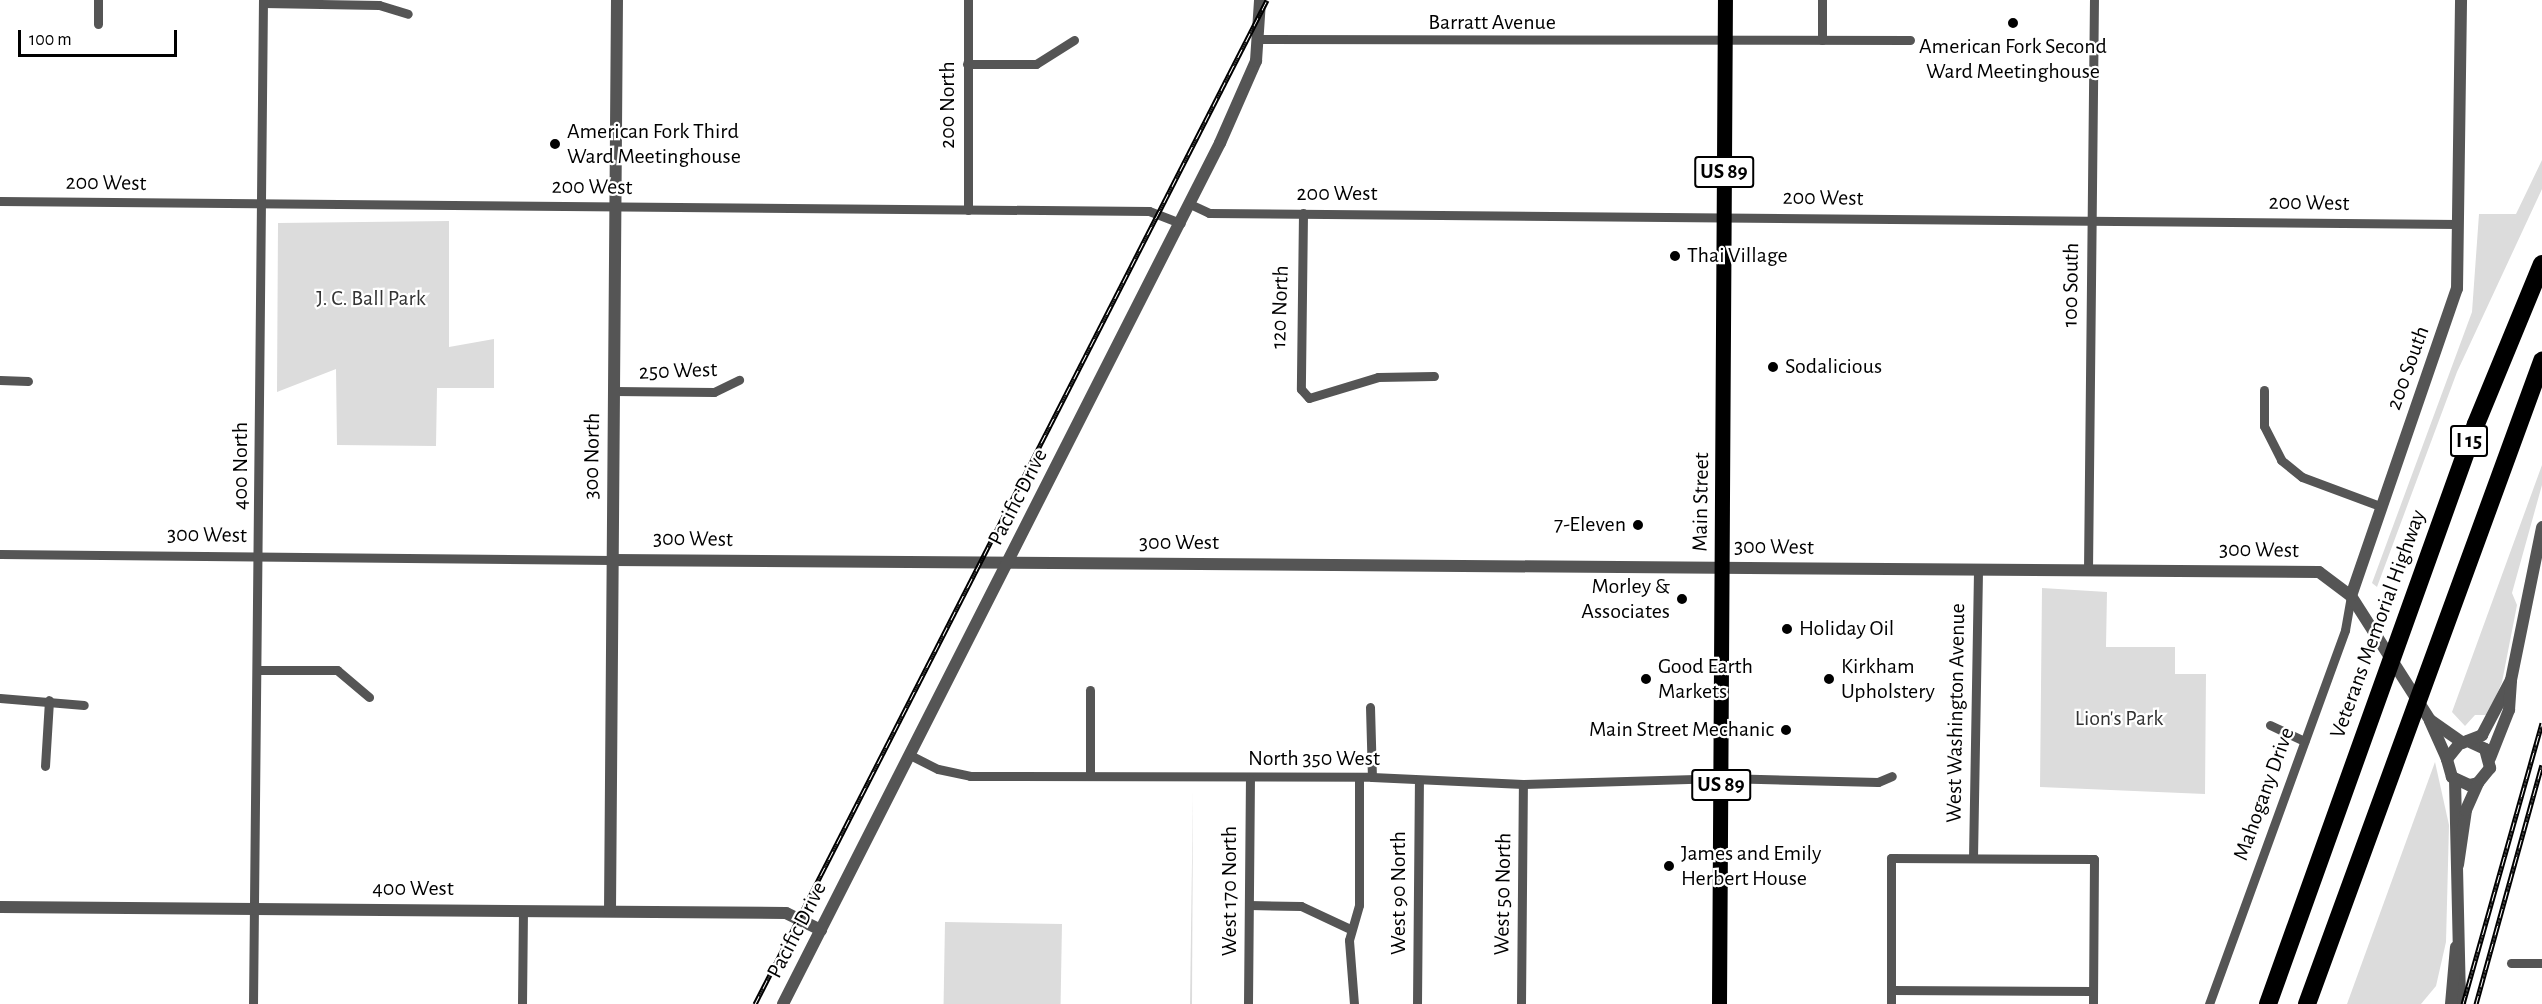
<!DOCTYPE html>
<style>
body{margin:0}
#map{position:relative;width:2542px;height:1004px;overflow:hidden;background:#fff;font-family:"Alegreya Sans",sans-serif}
div>[style]{position:absolute}
.green>*{inset:0;background:#dcdcdc;transform-origin:0 0}
.minor>*{height:9px;margin:-4.5px;padding:0 4.5px;transform-origin:4.5px;border-radius:4.5px;background:#555}
.tertiary>*{height:12px;margin:-6px;padding:0 6px;transform-origin:6px;border-radius:6px;background:#555}
.primary>*{height:15px;margin:-7.5px;padding:0 7.5px;transform-origin:7.5px;border-radius:7.5px;background:#000}
.motorway>*{height:18px;margin:-9px;padding:0 9px;transform-origin:9px;border-radius:9px;background:#000}
.rail>*{height:5px;margin-top:-2.5px;transform-origin:0;background:repeating-linear-gradient(90deg,#fff 0 9px,#000 0 18px);box-sizing:border-box;border-block:2px solid #000}
.dots>*{width:16px;height:16px;translate:-50% -50%;box-sizing:border-box;border:3px solid #fff;border-radius:50%}
span{translate:-50% -50%;white-space:nowrap;text-align:center;line-height:1.15;-webkit-text-stroke:4.5px #fff;paint-order:stroke}
.shield-label span{padding:2px 4px;background:#fff;border:2px solid;border-radius:4px;-webkit-text-stroke-width:0}
.shield-label{font-size:21px;color:#000;font-weight:700}
.street-label{font-size:22px;color:#000}
.poi-label{font-size:22px;color:#000}
.left{translate:0 -50%;text-align:left}
.right{translate:-100% -50%;text-align:right}
.park-label{font-size:22px;color:#333}
.scale{position:absolute;left:18px;top:30px;width:159px;height:27px;box-sizing:border-box;border:3px solid #000;border-top:0;padding-left:8px;font-size:18px;line-height:21px;white-space:nowrap;color:#000;-webkit-text-stroke:4px #fff;paint-order:stroke}
</style>
<div id="map">
<div class="green">
<i style="clip-path:polygon(2542px 160px,2542px 189px,2457px 372px,2377px 587px,2372px 583px,2472px 312px,2479px 214px,2516px 214px)"></i>
<i style="clip-path:polygon(449px 221px,449px 347px,494px 339px,494px 388px,437px 388px,436px 446px,337px 445px,336px 369px,277px 392px,278px 223px)"></i>
<i style="clip-path:polygon(2542px 465px,2542px 485px,2512px 593px,2517px 605px,2502px 682px,2488px 715px,2475px 715px,2465px 726px,2452px 712px)"></i>
<i style="clip-path:polygon(2042px 588px,2107px 592px,2106px 647px,2175px 647px,2175px 674px,2206px 674px,2205px 794px,2040px 787px)"></i>
<i style="clip-path:polygon(2435px 762px,2449px 825px,2446px 942px,2436px 986px,2421px 1004px,2347px 1004px)"></i>
<i style="clip-path:polygon(1193px 791px,1192px 1004px,1190px 1004px)"></i>
<i style="left:945px;top:922px;width:117px;height:82px;rotate:1deg"></i>
</div>
<div class="minor">
<i style="left:263px;top:3px;width:116px;rotate:1deg"></i>
<i style="left:379px;top:5px;width:30px;rotate:17deg"></i>
<i style="left:98px;top:24px;width:24px;rotate:-90deg"></i>
<i style="left:1259px;top:39px;width:651px;rotate:0.09deg"></i>
<i style="left:1822px;top:40px;width:40px;rotate:-90deg"></i>
<i style="left:967px;top:64px;width:69px"></i>
<i style="left:1036px;top:64px;width:45px;rotate:-32.3deg"></i>
<i style="left:0;top:201px;width:1149px;rotate:0.5deg"></i>
<i style="left:1149px;top:211px;width:34px;rotate:21deg"></i>
<i style="left:1190px;top:204px;width:21px;rotate:25deg"></i>
<i style="left:1209px;top:213px;width:1249px;rotate:0.5deg"></i>
<i style="left:968px;top:210px;width:210px;rotate:-90deg"></i>
<i style="left:1303px;top:213px;width:176px;rotate:90.7deg"></i>
<i style="left:1301px;top:389px;width:12px;rotate:48deg"></i>
<i style="left:1309px;top:398px;width:72px;rotate:-16.9deg"></i>
<i style="left:1378px;top:377px;width:56px;rotate:-1deg"></i>
<i style="left:0;top:380px;width:28px;rotate:2deg"></i>
<i style="left:2264px;top:390px;width:36px;rotate:90deg"></i>
<i style="left:2264px;top:426px;width:38px;rotate:63deg"></i>
<i style="left:2281px;top:460px;width:27px;rotate:39deg"></i>
<i style="left:2302px;top:477px;width:83px;rotate:20.4deg"></i>
<i style="left:614px;top:391px;width:100px;rotate:0.6deg"></i>
<i style="left:714px;top:392px;width:28px;rotate:-26deg"></i>
<i style="left:0;top:554px;width:612px;rotate:0.56deg"></i>
<i style="left:2088px;top:570px;width:570px;rotate:-89.4deg"></i>
<i style="left:258px;top:670px;width:79px"></i>
<i style="left:337px;top:670px;width:42px;rotate:40.2deg"></i>
<i style="left:1090px;top:690px;width:86px;rotate:90deg"></i>
<i style="left:0;top:698px;width:84px;rotate:4.8deg"></i>
<i style="left:1370px;top:707px;width:70px;rotate:88.4deg"></i>
<i style="left:2270px;top:725px;width:38px;rotate:25deg"></i>
<i style="left:910px;top:755px;width:31px;rotate:27deg"></i>
<i style="left:938px;top:769px;width:33px;rotate:12deg"></i>
<i style="left:970px;top:776px;width:402px;rotate:0.1deg"></i>
<i style="left:1372px;top:777px;width:151px;rotate:2.7deg"></i>
<i style="left:1523px;top:784px;width:198px;rotate:-1.7deg"></i>
<i style="left:1721px;top:778px;width:157px;rotate:1.5deg"></i>
<i style="left:1878px;top:782px;width:15px;rotate:-23deg"></i>
<i style="left:45px;top:766px;width:66px;rotate:-86.5deg"></i>
<i style="left:1973px;top:858px;width:288px;rotate:-89deg"></i>
<i style="left:1249px;top:905px;width:52px;rotate:1.1deg"></i>
<i style="left:1301px;top:906px;width:54px;rotate:25.1deg"></i>
<i style="left:2511px;top:963px;width:31px"></i>
<i style="left:1891px;top:990px;width:202px;rotate:0.3deg"></i>
<i style="left:253px;top:1004px;width:1004px;rotate:-89.43deg"></i>
<i style="left:522px;top:1004px;width:93px;rotate:-89.4deg"></i>
<i style="left:1248px;top:1004px;width:225px;rotate:-89.5deg"></i>
<i style="left:1354px;top:1004px;width:64px;rotate:-94.5deg"></i>
<i style="left:1349px;top:940px;width:36px;rotate:-74deg"></i>
<i style="left:1359px;top:905px;width:128px;rotate:-90deg"></i>
<i style="left:1417px;top:1004px;width:222px;rotate:-89.5deg"></i>
<i style="left:1521px;top:1004px;width:220px;rotate:-89.5deg"></i>
<i style="left:1891px;top:1004px;width:146px;rotate:-90deg"></i>
<i style="left:1891px;top:858px;width:203px;rotate:0.3deg"></i>
<i style="left:2094px;top:859px;width:145px;rotate:90.4deg"></i>
<i style="left:2209px;top:1004px;width:398px;rotate:-70deg"></i>
<i style="left:2345px;top:630px;width:35px;rotate:-80deg"></i>
</div>
<div class="tertiary">
<i style="left:612px;top:560px;width:1707px;rotate:0.4deg"></i>
<i style="left:2319px;top:572px;width:40px;rotate:37deg"></i>
<i style="left:2351px;top:596px;width:147px;rotate:57.5deg"></i>
<i style="left:2430px;top:720px;width:40px;rotate:34.9deg"></i>
<i style="left:2351px;top:596px;width:325px;rotate:-71deg"></i>
<i style="left:2457px;top:289px;width:289px;rotate:-89.2deg"></i>
<i style="left:2430px;top:721px;width:42px;rotate:65.9deg"></i>
<i style="left:2468px;top:741px;width:19px;rotate:25deg"></i>
<i style="left:2485px;top:749px;width:20px;rotate:75deg"></i>
<i style="left:2490px;top:768px;width:19px;rotate:129deg"></i>
<i style="left:2478px;top:783px;width:9px;rotate:167deg"></i>
<i style="left:2469px;top:785px;width:19px;rotate:-155deg"></i>
<i style="left:2452px;top:777px;width:19px;rotate:-106deg"></i>
<i style="left:2447px;top:759px;width:19px;rotate:-51deg"></i>
<i style="left:2459px;top:744px;width:25px;rotate:-21deg"></i>
<i style="left:2482px;top:735px;width:62px;rotate:-62.2deg"></i>
<i style="left:2511px;top:680px;width:156px;rotate:-78.5deg"></i>
<i style="left:2490px;top:758px;width:52px;rotate:-68.4deg"></i>
<i style="left:2509px;top:710px;width:29px;rotate:-86deg"></i>
<i style="left:2455px;top:779px;width:225px;rotate:88.7deg"></i>
<i style="left:2458px;top:865px;width:56px;rotate:-81.7deg"></i>
<i style="left:2466px;top:810px;width:30px;rotate:-66deg"></i>
<i style="left:0;top:907px;width:786px;rotate:0.44deg"></i>
<i style="left:786px;top:913px;width:39px;rotate:26deg"></i>
<i style="left:610px;top:911px;width:911px;rotate:-89.56deg"></i>
<i style="left:783px;top:1004px;width:966px;rotate:-63.09deg"></i>
<i style="left:1220px;top:143px;width:90px;rotate:-66.3deg"></i>
<i style="left:1256px;top:61px;width:61px;rotate:-86.2deg"></i>
<i style="left:2451px;top:1004px;width:57px;rotate:-85deg"></i>
</div>
<div class="primary">
<i style="left:1719px;top:1004px;width:1004px;rotate:-89.66deg"></i>
</div>
<div class="motorway">
<i style="left:2268px;top:1004px;width:616px;rotate:-70.27deg"></i>
<i style="left:2476px;top:424px;width:173px;rotate:-67.6deg"></i>
<i style="left:2307px;top:1004px;width:685px;rotate:-69.92deg"></i>
</div>
<div class="rail">
<i style="left:755px;top:1004px;width:1127px;rotate:-62.98deg"></i>
<i style="left:2463px;top:1004px;width:292px;rotate:-74.3deg"></i>
<i style="left:2476px;top:1004px;width:248px;rotate:-74.6deg"></i>
</div>
<div class="dots">
<i style="left:2013px;top:23px;background:#000"></i>
<i style="left:555px;top:144px;background:#000"></i>
<i style="left:1675px;top:256px;background:#000"></i>
<i style="left:1773px;top:367px;background:#000"></i>
<i style="left:1638px;top:525px;background:#000"></i>
<i style="left:1682px;top:599px;background:#000"></i>
<i style="left:1787px;top:629px;background:#000"></i>
<i style="left:1646px;top:679px;background:#000"></i>
<i style="left:1829px;top:679px;background:#000"></i>
<i style="left:1786px;top:730px;background:#000"></i>
<i style="left:1669px;top:866px;background:#000"></i>
</div>
<div class="shield-label">
<span style="left:1724px;top:172px">US 89</span>
<span style="left:2469px;top:441px">I 15</span>
<span style="left:1721px;top:785px">US 89</span>
</div>
<div class="street-label">
<span style="left:1492px;top:23px">Barratt Avenue</span>
<span style="left:948px;top:105px;rotate:-90deg">200 North</span>
<span style="left:106px;top:183px;rotate:1deg">200 West</span>
<span style="left:592px;top:187px;rotate:1deg">200 West</span>
<span style="left:1337px;top:194px">200 West</span>
<span style="left:1823px;top:198px;rotate:1deg">200 West</span>
<span style="left:2309px;top:203px;rotate:1deg">200 West</span>
<span style="left:2071px;top:285px;rotate:-89deg">100 South</span>
<span style="left:1280px;top:307px;rotate:-88deg">120 North</span>
<span style="left:2408px;top:368px;rotate:-70deg">200 South</span>
<span style="left:678px;top:371px;rotate:-2deg">250 West</span>
<span style="left:592px;top:456px;rotate:-89deg">300 North</span>
<span style="left:241px;top:466px;rotate:-90deg">400 North</span>
<span style="left:1018px;top:497px;rotate:-63deg">Pacific Drive</span>
<span style="left:1701px;top:502px;rotate:-89deg">Main Street</span>
<span style="left:207px;top:535px;rotate:1deg">300 West</span>
<span style="left:693px;top:539px;rotate:1deg">300 West</span>
<span style="left:1179px;top:543px">300 West</span>
<span style="left:1774px;top:547px;rotate:1deg">300 West</span>
<span style="left:2259px;top:550px;rotate:1deg">300 West</span>
<span style="left:2378px;top:624px;rotate:-70deg">Veterans Memorial Highway</span>
<span style="left:1956px;top:713px;rotate:-89deg">West Washington Avenue</span>
<span style="left:1314px;top:759px">North 350 West</span>
<span style="left:2264px;top:794px;rotate:-70deg">Mahogany Drive</span>
<span style="left:413px;top:889px">400 West</span>
<span style="left:1230px;top:891px;rotate:-90deg">West 170 North</span>
<span style="left:1399px;top:893px;rotate:-90deg">West 90 North</span>
<span style="left:1503px;top:894px;rotate:-89deg">West 50 North</span>
<span style="left:797px;top:930px;rotate:-63deg">Pacific Drive</span>
</div>
<div class="poi-label">
<span style="left:2013px;top:59px">American Fork Second<br>Ward Meetinghouse</span>
<span class="left" style="left:567px;top:144px">American Fork Third<br>Ward Meetinghouse</span>
<span class="left" style="left:1687px;top:256px">Thai Village</span>
<span class="left" style="left:1785px;top:367px">Sodalicious</span>
<span class="right" style="left:1626px;top:525px">7-Eleven</span>
<span class="right" style="left:1670px;top:599px">Morley &amp;<br>Associates</span>
<span class="left" style="left:1799px;top:629px">Holiday Oil</span>
<span class="left" style="left:1658px;top:679px">Good Earth<br>Markets</span>
<span class="left" style="left:1841px;top:679px">Kirkham<br>Upholstery</span>
<span class="right" style="left:1774px;top:730px">Main Street Mechanic</span>
<span class="left" style="left:1681px;top:866px">James and Emily<br>Herbert House</span>
</div>
<div class="park-label">
<span style="left:371px;top:299px">J. C. Ball Park</span>
<span style="left:2119px;top:719px">Lion's Park</span>
</div>
<div class="scale">100 m</div>
</div>
